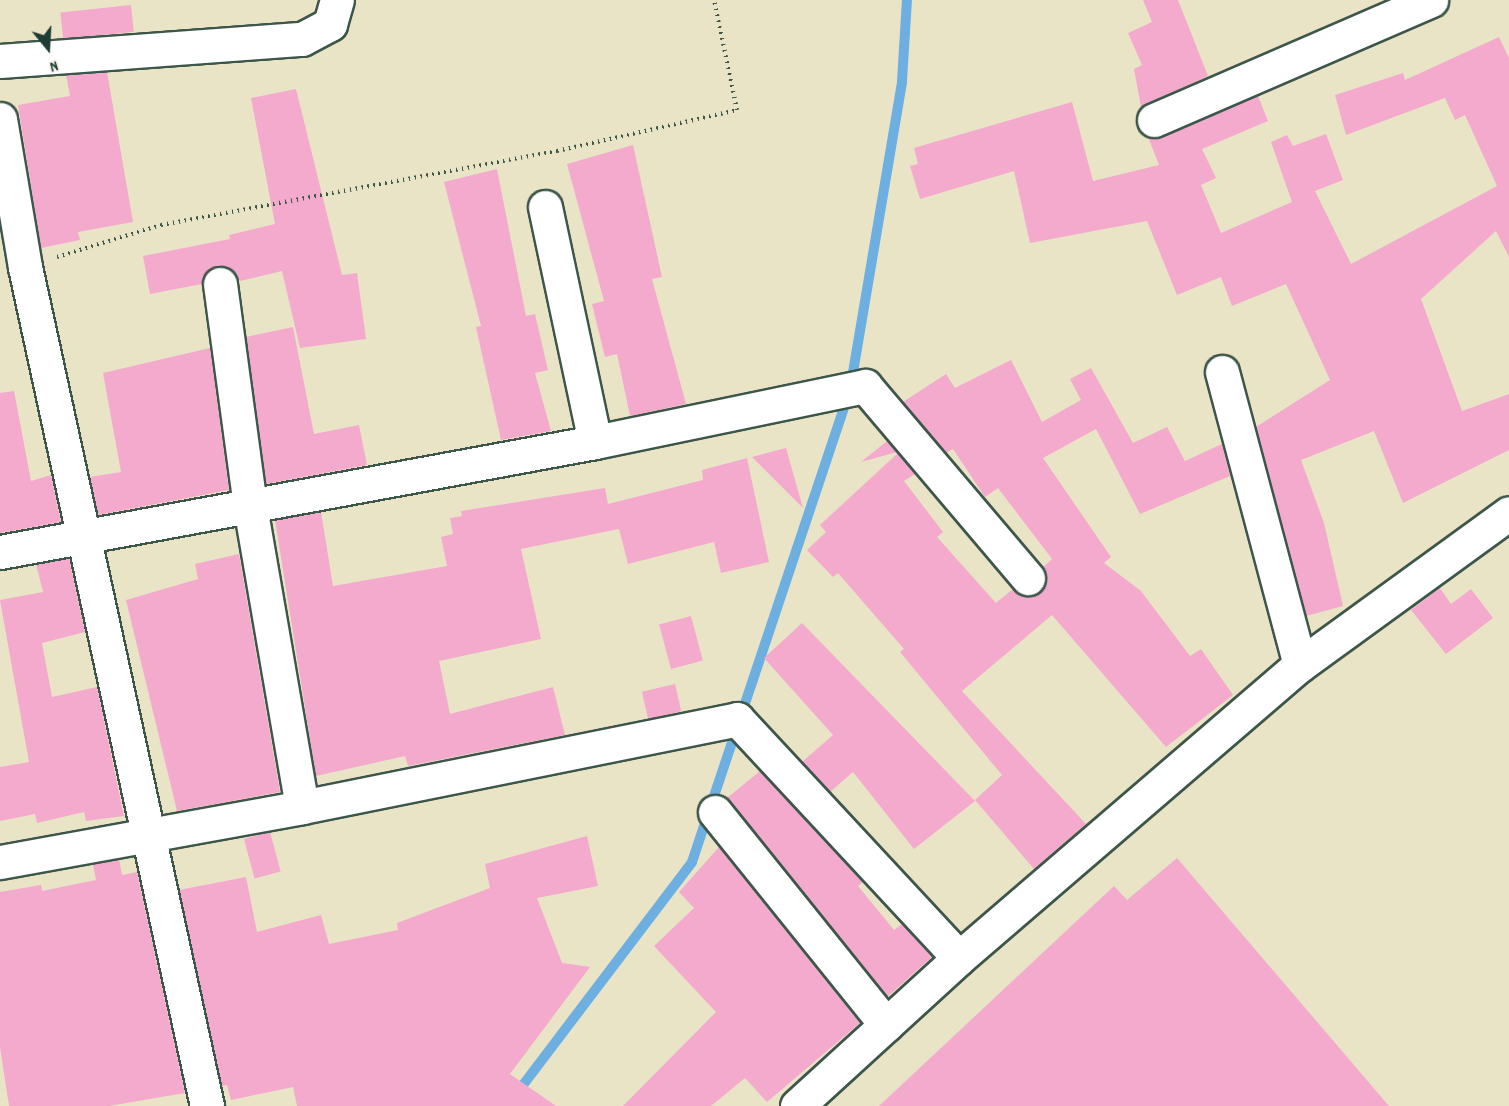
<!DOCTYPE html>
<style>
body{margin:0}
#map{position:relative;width:1509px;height:1106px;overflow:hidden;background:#eae4c7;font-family:Dekko,sans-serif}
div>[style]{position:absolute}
.stream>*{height:10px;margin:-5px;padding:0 5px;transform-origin:5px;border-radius:5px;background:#6eafe2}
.building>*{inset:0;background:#f3aacd;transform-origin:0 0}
.path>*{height:4px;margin-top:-2px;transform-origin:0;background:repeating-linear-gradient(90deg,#3d564a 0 1.5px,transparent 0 6px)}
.roads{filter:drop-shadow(2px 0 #3d564a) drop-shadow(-2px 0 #3d564a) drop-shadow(0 2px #3d564a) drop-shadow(0 -2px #3d564a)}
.minor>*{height:33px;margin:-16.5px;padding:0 16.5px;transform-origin:16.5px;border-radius:16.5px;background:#fff}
span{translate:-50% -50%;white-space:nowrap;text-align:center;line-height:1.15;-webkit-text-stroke:4.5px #f6f6f2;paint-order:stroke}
.north{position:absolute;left:18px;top:18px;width:60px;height:60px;-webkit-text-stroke:4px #f6f6f2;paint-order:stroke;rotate:162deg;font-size:16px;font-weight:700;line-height:24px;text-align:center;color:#1f3d34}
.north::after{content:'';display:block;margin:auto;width:21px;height:27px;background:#1f3d34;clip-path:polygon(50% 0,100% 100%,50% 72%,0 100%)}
</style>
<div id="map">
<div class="stream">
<i style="left:507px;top:1106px;width:306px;rotate:-52.8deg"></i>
<i style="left:692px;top:862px;width:498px;rotate:-71.5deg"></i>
<i style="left:850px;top:390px;width:313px;rotate:-80.4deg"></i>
<i style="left:902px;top:81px;width:81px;rotate:-86.5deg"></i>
</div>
<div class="building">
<i style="clip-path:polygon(1143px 0,1178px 0,1208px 76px,1141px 107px,1134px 69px,1142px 65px,1128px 33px,1152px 22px)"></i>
<i style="left:131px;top:5px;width:27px;height:71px;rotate:84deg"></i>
<i style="clip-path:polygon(1499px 37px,1509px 58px,1509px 257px,1496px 231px,1421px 299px,1462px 411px,1509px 394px,1509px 450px,1403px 503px,1374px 431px,1301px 460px,1324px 523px,1343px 606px,1306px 616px,1256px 427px,1330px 380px,1286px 284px,1232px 306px,1221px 277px,1177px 295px,1147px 221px,1030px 243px,1014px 171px,920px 199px,910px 166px,918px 164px,914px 148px,1072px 102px,1093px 181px,1159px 165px,1148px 137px,1161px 137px,1258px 96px,1268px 121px,1202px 149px,1216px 178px,1201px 185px,1221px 233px,1292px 202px,1271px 142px,1287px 135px,1293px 146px,1326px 134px,1343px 180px,1315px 191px,1351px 264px,1497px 186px,1465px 115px,1455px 120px,1445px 98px,1346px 135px,1335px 95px,1403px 73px,1405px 80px)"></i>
<i style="clip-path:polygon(107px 72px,133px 222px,78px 232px,80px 240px,41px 248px,18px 105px,70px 96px,66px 75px)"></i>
<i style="clip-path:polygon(296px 89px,342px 275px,357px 273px,366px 339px,300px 348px,282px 271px,240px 281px,228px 267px,217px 266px,208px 270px,202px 284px,150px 294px,143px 256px,230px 239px,229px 235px,275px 224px,251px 98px)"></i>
<i style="clip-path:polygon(633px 145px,662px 277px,652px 279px,686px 404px,630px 416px,617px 354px,605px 357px,592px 304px,604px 301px,567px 164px)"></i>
<i style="clip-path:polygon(497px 169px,526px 316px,535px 314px,548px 370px,535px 373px,551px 431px,501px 440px,476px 327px,481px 326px,444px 182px)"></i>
<i style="clip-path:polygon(293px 327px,314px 434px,359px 425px,367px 465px,266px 484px,246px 337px)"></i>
<i style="clip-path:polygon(210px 348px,229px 490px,98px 515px,90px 477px,121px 472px,103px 373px)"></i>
<i style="clip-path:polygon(1011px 360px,1042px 422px,1081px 400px,1070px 379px,1091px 368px,1133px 443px,1167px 427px,1185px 461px,1222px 444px,1230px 476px,1140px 514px,1096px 429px,1043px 458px,1111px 557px,1104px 563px,1141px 591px,1190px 656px,1201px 649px,1233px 695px,1166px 747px,1052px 615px,962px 691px,1086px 824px,1034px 869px,975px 800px,1002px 775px,900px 652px,904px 649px,838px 573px,833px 577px,807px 550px,826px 532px,820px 525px,898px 453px,915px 474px,904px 481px,943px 532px,937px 537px,996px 603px,1013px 589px,1022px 596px,1041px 592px,1046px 584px,1043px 567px,1052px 559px,998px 488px,985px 497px,953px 449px,946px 453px,903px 402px,946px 374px,955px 388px)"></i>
<i style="clip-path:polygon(14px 391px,31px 481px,51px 475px,61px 522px,0 533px,0 393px)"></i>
<i style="clip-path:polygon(887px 441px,897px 452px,861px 462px)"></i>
<i style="clip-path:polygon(786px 448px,803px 508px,752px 457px)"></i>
<i style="clip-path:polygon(747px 458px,769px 562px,721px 573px,714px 542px,628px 564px,619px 529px,521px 549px,541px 639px,439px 661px,450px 714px,553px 687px,565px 735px,408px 766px,405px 756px,316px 776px,275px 520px,321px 512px,333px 586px,447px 566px,441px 537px,453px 534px,450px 518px,462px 516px,461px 511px,605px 488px,608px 504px,703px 480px,702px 470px)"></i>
<i style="clip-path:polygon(239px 554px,280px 792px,177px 811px,126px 600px,198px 579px,195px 564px)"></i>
<i style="clip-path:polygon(69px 558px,85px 632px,42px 643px,52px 697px,97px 687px,124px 816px,86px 821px,84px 812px,37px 823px,35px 814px,0 821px,0 767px,29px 762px,0 600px,43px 592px,36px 564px)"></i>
<i style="clip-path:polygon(1440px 588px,1451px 604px,1471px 589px,1493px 618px,1446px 654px,1411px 610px)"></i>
<i style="left:691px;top:616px;width:46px;height:33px;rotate:75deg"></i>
<i style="clip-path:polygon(802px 623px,975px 801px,914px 849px,853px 772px,830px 792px,802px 762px,833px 735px,764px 658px)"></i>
<i style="left:675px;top:684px;width:28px;height:34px;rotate:77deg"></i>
<i style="clip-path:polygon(760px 771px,863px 882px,858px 886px,894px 930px,902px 924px,932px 957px,887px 997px,727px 798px)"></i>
<i style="left:270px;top:832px;width:41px;height:27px;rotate:75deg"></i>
<i style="clip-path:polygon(587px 836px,598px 886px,537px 898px,562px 963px,590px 967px,510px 1074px,556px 1106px,297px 1106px,293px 1087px,231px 1100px,227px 1085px,222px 1086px,179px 890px,246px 877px,257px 932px,321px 915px,329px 944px,398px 930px,397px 923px,490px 888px,485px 864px)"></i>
<i style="clip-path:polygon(719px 847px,860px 1023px,767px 1102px,745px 1078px,711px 1106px,623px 1106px,716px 1012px,654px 946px,694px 908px,679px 892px)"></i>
<i style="clip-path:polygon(1177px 858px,1389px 1106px,879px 1106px,1114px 886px,1127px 900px)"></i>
<i style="clip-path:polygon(119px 859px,122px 875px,137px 872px,185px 1093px,109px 1106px,9px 1106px,0 1047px,0 892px,41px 885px,42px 891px,96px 880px,93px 864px)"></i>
</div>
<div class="path">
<i style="left:57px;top:257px;width:109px;rotate:-17.1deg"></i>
<i style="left:161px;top:225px;width:403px;rotate:-10.6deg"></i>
<i style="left:557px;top:151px;width:185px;rotate:-12.8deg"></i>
<i style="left:737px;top:110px;width:112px;rotate:-101.8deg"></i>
</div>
<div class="roads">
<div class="minor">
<i style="left:0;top:61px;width:303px;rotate:-4.2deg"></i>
<i style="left:302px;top:39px;width:32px;rotate:-28deg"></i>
<i style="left:330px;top:24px;width:25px;rotate:-74deg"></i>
<i style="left:0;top:119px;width:150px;rotate:80.4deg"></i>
<i style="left:25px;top:267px;width:859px;rotate:77.76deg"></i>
<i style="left:1154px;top:120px;width:302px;rotate:-23.4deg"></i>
<i style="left:545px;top:207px;width:240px;rotate:78deg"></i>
<i style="left:220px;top:284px;width:224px;rotate:82.3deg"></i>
<i style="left:250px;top:506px;width:305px;rotate:80.2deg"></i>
<i style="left:1222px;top:372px;width:303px;rotate:75.1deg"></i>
<i style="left:0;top:552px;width:605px;rotate:-10.47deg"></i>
<i style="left:595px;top:442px;width:276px;rotate:-11.7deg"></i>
<i style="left:865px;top:386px;width:252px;rotate:49.7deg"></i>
<i style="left:715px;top:812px;width:273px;rotate:51.2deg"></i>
<i style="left:0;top:862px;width:307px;rotate:-10.3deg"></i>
<i style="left:302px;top:807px;width:444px;rotate:-11.4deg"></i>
<i style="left:737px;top:719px;width:326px;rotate:47.1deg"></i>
<i style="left:797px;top:1106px;width:219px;rotate:-42.4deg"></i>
<i style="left:959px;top:958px;width:450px;rotate:-40.7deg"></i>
<i style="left:1300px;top:665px;width:258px;rotate:-36deg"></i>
</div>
</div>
<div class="north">N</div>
</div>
